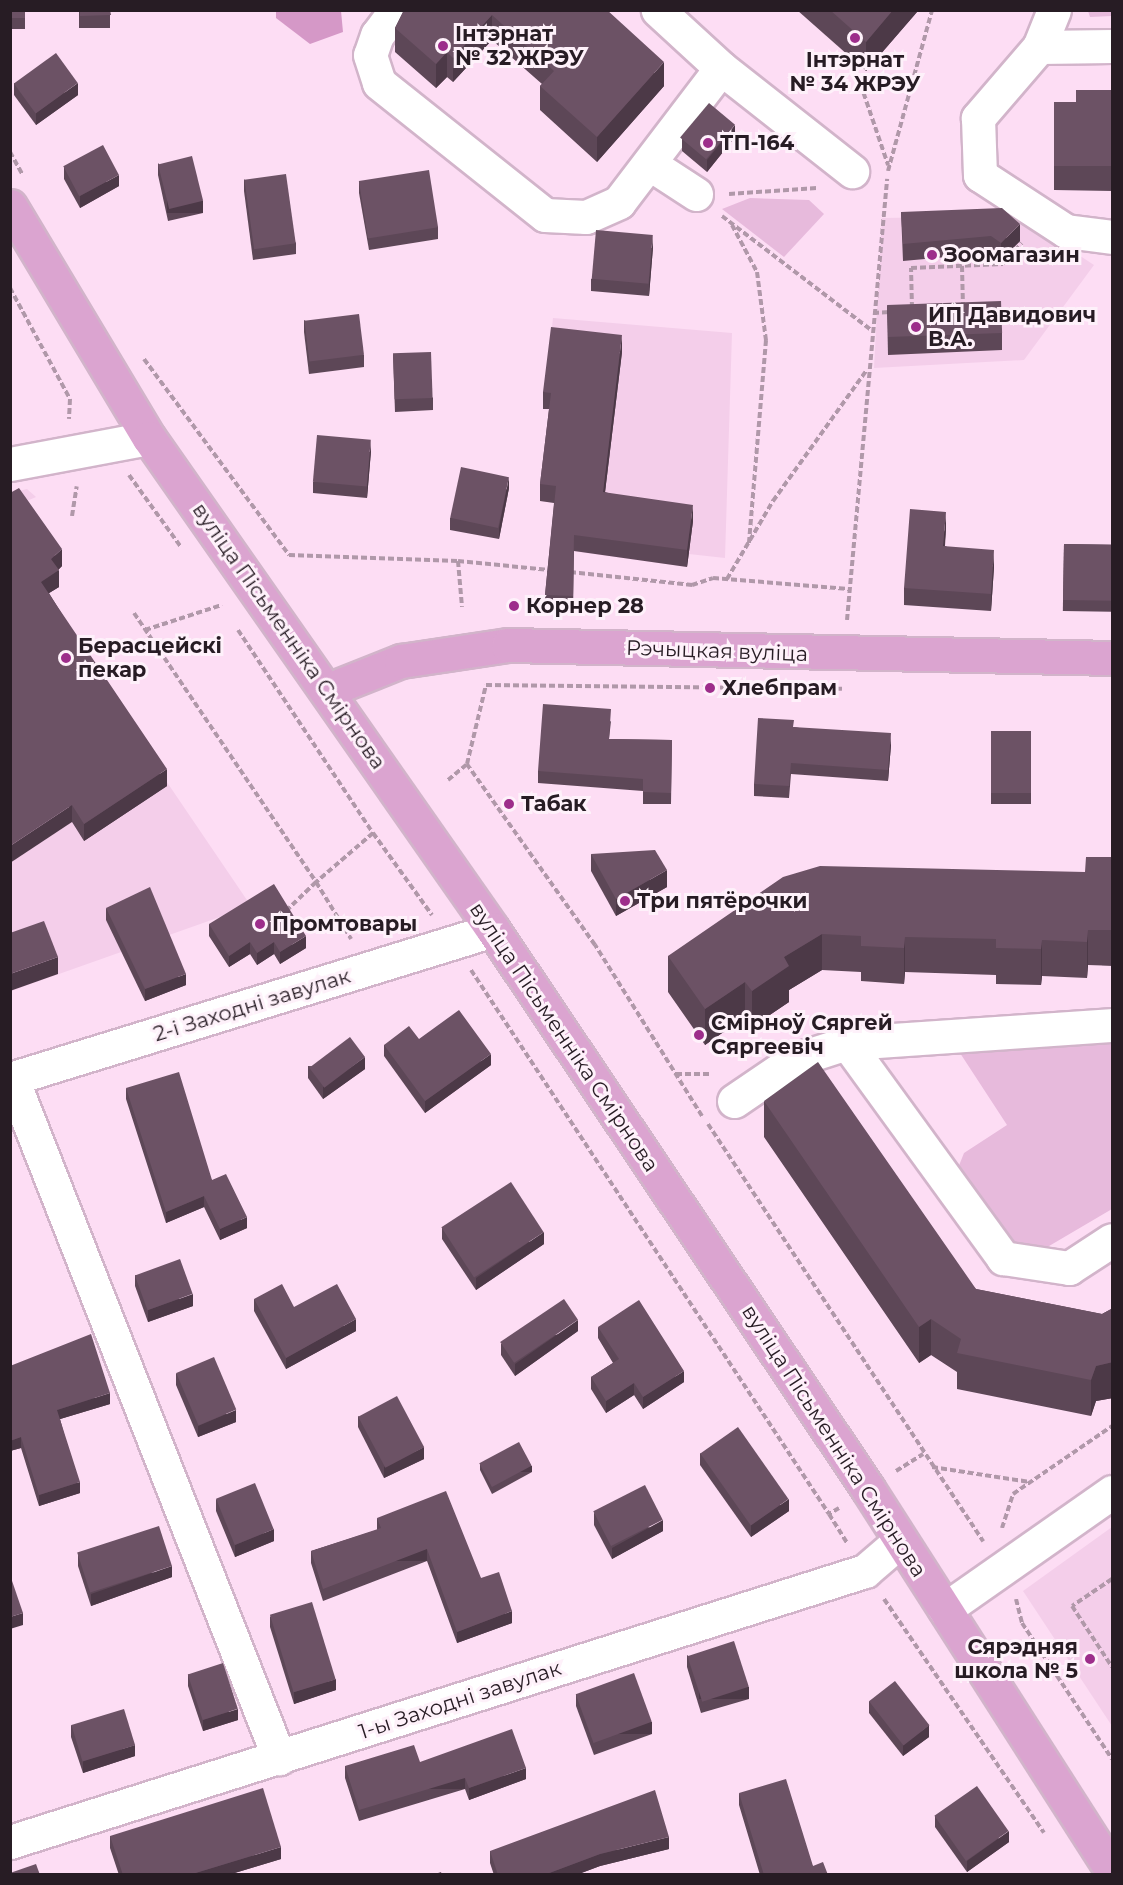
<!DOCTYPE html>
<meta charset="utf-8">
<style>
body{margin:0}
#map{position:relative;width:1123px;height:1885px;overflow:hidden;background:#fdddf4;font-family:Montserrat,sans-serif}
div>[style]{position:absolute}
.built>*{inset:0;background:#f4ceea}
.green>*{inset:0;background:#e7badc}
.forest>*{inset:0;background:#d598c7}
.path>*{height:4px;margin-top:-2px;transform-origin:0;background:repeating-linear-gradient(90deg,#b098a9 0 6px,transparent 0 9px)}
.roads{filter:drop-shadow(2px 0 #d2b4ca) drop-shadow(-2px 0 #d2b4ca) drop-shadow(0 2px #d2b4ca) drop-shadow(0 -2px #d2b4ca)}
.minor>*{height:33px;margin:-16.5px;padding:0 16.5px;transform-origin:16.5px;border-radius:16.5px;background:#fff}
.major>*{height:33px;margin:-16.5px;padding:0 16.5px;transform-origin:16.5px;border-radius:16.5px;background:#dba4d0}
.wall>*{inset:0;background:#5d4757;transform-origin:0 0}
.shaded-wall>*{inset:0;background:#4c3947;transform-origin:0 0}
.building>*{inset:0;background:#6c5265;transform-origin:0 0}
.dots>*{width:16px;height:16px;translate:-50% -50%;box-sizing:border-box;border:3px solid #fef1fa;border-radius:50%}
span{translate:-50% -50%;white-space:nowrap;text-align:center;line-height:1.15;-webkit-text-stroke:6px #fef1fa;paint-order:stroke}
.poi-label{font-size:21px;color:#271c24;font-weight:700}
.left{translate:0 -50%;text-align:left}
.right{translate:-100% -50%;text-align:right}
.street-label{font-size:21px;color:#271c24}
.frame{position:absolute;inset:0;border:12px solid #271c24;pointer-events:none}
</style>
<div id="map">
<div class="built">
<i style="clip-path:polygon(1019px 216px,1094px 265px,1024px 360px,874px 368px,882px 218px)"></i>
<i style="clip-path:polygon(553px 318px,732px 333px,725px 558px,689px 554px,687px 567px,550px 548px,556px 503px,540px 501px,551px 410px,543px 409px)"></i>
<i style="clip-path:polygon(27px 489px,36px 497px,20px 504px,62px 566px,51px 576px,59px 587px,42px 598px,251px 906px,11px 991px,10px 493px)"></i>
<i style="clip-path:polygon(1112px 1527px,1112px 1726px,1023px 1591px)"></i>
</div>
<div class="green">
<i style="clip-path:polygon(1088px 11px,1112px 11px,1112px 16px,1090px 17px)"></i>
<i style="clip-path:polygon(750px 198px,809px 200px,824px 214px,784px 257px,722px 209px)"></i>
<i style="clip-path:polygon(1112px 1025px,1112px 1209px,1044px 1249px,1003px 1247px,960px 1182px,958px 1168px,964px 1153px,1007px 1125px,960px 1053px,959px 1043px)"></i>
</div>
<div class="forest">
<i style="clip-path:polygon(276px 11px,341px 11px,343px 32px,310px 44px,276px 18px)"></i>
</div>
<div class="path">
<i style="left:852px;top:59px;width:112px;rotate:71.2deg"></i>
<i style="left:10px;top:152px;width:26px;rotate:61deg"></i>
<i style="left:888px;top:171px;width:167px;rotate:-74.7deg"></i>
<i style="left:729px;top:194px;width:88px;rotate:-3.9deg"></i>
<i style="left:722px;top:216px;width:188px;rotate:37.4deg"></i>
<i style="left:732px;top:225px;width:53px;rotate:62deg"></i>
<i style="left:757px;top:272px;width:69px;rotate:82.5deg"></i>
<i style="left:766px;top:340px;width:204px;rotate:94.8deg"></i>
<i style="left:962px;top:266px;width:40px;rotate:88.6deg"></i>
<i style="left:10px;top:288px;width:126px;rotate:61.6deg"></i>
<i style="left:70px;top:399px;width:20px;rotate:93deg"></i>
<i style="left:912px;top:308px;width:40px;rotate:-91.4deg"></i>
<i style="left:911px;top:268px;width:92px;rotate:-2.5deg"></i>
<i style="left:1003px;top:264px;width:28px;rotate:-48deg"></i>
<i style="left:873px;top:313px;width:17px;rotate:-3deg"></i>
<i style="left:144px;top:359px;width:244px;rotate:53.5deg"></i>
<i style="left:289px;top:555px;width:169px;rotate:2deg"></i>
<i style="left:458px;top:561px;width:46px;rotate:85deg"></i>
<i style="left:129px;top:475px;width:89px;rotate:54.2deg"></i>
<i style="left:72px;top:516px;width:30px;rotate:-81deg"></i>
<i style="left:458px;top:561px;width:92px;rotate:5.6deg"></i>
<i style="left:570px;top:572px;width:123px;rotate:6.1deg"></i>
<i style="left:692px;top:585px;width:22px;rotate:-18deg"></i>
<i style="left:713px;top:578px;width:136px;rotate:4.6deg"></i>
<i style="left:727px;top:579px;width:91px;rotate:-59.5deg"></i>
<i style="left:773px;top:501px;width:160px;rotate:-54.4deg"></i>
<i style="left:134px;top:613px;width:325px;rotate:55.9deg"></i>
<i style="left:316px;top:882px;width:40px;rotate:136deg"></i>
<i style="left:847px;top:620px;width:443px;rotate:-84.8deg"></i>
<i style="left:145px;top:630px;width:81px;rotate:-18deg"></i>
<i style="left:238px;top:630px;width:244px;rotate:56.4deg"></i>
<i style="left:373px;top:833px;width:75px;rotate:139.3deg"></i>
<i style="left:316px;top:882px;width:67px;rotate:58.4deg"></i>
<i style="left:448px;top:780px;width:25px;rotate:-40deg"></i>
<i style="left:373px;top:833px;width:101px;rotate:54.3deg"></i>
<i style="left:471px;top:970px;width:651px;rotate:56.65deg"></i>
<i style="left:676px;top:1074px;width:36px"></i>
<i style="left:702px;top:1116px;width:202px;rotate:-122deg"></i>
<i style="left:595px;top:945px;width:222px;rotate:-125.3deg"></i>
<i style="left:467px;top:764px;width:81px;rotate:-76.5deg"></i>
<i style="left:486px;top:685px;width:356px;rotate:0.6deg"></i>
<i style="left:708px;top:1124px;width:500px;rotate:56.6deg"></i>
<i style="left:932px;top:1467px;width:99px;rotate:8.7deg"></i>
<i style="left:896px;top:1471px;width:32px;rotate:-32deg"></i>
<i style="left:839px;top:1508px;width:12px;rotate:149deg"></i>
<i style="left:829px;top:1514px;width:34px;rotate:58deg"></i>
<i style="left:1002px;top:1528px;width:36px;rotate:-72deg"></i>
<i style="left:1013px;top:1494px;width:120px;rotate:-34.5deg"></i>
<i style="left:1112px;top:1579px;width:48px;rotate:146deg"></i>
<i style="left:1072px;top:1606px;width:73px;rotate:56.7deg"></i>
<i style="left:884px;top:1599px;width:283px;rotate:55.6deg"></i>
<i style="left:1016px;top:1599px;width:25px;rotate:76deg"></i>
<i style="left:1022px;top:1623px;width:163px;rotate:56.5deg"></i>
</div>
<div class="roads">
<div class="minor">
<i style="left:396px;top:10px;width:31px;rotate:127deg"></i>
<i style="left:377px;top:35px;width:21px;rotate:109deg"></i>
<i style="left:370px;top:55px;width:29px;rotate:72deg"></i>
<i style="left:379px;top:83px;width:212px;rotate:38.5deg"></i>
<i style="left:545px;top:215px;width:41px;rotate:2.8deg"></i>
<i style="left:586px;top:217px;width:36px;rotate:-24deg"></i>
<i style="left:619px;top:202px;width:168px;rotate:-52.7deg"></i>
<i style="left:721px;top:68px;width:86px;rotate:-137.4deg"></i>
<i style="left:1054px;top:10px;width:40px;rotate:112deg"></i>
<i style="left:1039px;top:47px;width:94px;rotate:130.7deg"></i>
<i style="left:978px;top:118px;width:57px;rotate:88deg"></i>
<i style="left:980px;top:175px;width:103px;rotate:33.1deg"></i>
<i style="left:1066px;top:231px;width:46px;rotate:7.4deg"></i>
<i style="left:1039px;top:47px;width:73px;rotate:-0.8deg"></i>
<i style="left:721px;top:68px;width:167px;rotate:38.2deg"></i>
<i style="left:650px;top:164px;width:55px;rotate:33.1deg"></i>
<i style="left:10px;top:464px;width:141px;rotate:-10.6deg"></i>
<i style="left:1112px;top:1025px;width:266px;rotate:176.1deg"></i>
<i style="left:847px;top:1043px;width:266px;rotate:54deg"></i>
<i style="left:1003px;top:1258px;width:67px;rotate:8.6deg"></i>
<i style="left:1069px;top:1268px;width:51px;rotate:-33.1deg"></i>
<i style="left:10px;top:1079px;width:505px;rotate:-17.14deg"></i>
<i style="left:12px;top:1079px;width:730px;rotate:68.53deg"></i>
<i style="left:734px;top:1101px;width:73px;rotate:-34.3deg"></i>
<i style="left:794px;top:1060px;width:56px;rotate:-17.8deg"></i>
<i style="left:945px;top:1609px;width:204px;rotate:-35deg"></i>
<i style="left:10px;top:1842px;width:897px;rotate:-17.59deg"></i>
<i style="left:865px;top:1571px;width:46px;rotate:-40.6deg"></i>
</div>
<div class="major">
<i style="left:10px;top:206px;width:270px;rotate:59.1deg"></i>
<i style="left:149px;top:438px;width:600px;rotate:55.04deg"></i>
<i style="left:493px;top:930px;width:673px;rotate:56.14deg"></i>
<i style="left:868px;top:1489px;width:453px;rotate:57.4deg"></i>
<i style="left:328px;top:690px;width:79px;rotate:-21.7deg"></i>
<i style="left:401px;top:661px;width:108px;rotate:-8.5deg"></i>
<i style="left:508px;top:645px;width:604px;rotate:1.23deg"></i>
</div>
</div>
<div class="wall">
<i style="left:10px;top:10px;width:15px;height:19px"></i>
<i style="left:79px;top:10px;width:31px;height:18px"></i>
<i style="clip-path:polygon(404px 10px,607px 10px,664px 86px,597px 162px,540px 110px,540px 86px,542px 84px,492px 40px,453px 82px,447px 77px,436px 88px,395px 52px,395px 28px)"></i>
<i style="clip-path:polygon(797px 10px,917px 10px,917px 12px,866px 71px)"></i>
<i style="clip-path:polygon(14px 83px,78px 95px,36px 125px,14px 95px)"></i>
<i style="clip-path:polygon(1113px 90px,1113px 191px,1054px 190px,1054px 102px,1076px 102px)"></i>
<i style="clip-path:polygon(735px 137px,707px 172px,682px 151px,682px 139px)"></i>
<i style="clip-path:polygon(158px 163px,203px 213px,168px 221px,158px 175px)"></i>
<i style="clip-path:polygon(64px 167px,119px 186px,80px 208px,64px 179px)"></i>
<i style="clip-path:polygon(244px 179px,296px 243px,296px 254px,253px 260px,244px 191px)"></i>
<i style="clip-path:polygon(359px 181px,438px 227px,438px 239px,369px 250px,359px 193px)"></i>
<i style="clip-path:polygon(901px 212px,1020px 241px,1001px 260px,991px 253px,903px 261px)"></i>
<i style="clip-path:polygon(653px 247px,649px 296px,591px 291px,591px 279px)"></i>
<i style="clip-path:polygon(887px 306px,1002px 333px,1002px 350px,888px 355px)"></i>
<i style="clip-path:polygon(304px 320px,364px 355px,364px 367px,309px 374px,304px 332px)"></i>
<i style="clip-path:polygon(622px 352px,605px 492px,693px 521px,687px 567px,574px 551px,573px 613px,545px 612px,545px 595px,554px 503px,540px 501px,540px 484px,549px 409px,543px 409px,543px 392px)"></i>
<i style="clip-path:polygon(393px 354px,433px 398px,433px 410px,395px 412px)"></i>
<i style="clip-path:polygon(371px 451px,367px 498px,313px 493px,313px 482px)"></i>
<i style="clip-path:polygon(509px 488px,499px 539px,450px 530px,450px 518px)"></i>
<i style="clip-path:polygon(10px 493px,62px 566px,58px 570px,59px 587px,49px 593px,167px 786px,84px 841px,72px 822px)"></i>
<i style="clip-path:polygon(946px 529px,945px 546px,994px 567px,991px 611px,904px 605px,904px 588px)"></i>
<i style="left:1064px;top:544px;width:49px;height:67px;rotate:1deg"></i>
<i style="clip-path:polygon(611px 721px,609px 739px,672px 740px,671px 804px,643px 804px,643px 791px,538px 783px,538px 771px)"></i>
<i style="clip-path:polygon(794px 727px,891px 745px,888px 781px,791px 774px,789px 798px,754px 796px,754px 784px)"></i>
<i style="left:991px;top:731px;width:40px;height:73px"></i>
<i style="clip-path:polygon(591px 854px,667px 887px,616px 916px,591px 871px)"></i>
<i style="clip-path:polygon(1113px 857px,1113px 966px,1088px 965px,1087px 978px,1042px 976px,1041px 985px,996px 984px,996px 975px,905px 972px,904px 984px,861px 981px,861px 972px,822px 970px,789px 990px,789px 1002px,752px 1027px,745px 1017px,705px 1045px,668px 992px,668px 956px,1085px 872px)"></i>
<i style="clip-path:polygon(106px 908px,186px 985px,145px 1001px,106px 920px)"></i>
<i style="clip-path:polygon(209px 924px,306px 948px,280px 964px,274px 954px,257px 965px,250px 954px,229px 967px,209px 936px)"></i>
<i style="clip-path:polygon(419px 1039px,491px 1065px,425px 1113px,384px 1056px,384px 1045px)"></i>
<i style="clip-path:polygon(308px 1066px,365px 1069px,323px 1099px,308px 1078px)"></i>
<i style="clip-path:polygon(126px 1088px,212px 1180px,247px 1228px,220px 1240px,204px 1207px,166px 1223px,126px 1099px)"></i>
<i style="clip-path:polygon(764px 1101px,976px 1289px,1102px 1314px,1113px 1308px,1113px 1398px,1096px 1401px,1091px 1416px,957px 1389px,957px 1372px,931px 1355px,919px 1363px,764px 1137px)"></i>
<i style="clip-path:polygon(442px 1228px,544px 1244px,476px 1290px,442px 1239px)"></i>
<i style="clip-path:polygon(135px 1275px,193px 1306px,148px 1322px,135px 1286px)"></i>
<i style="clip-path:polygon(254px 1299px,294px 1307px,356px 1331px,286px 1369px,254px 1311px)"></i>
<i style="clip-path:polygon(598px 1327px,684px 1382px,643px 1409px,634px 1395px,606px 1413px,591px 1389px,591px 1377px,613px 1363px,598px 1338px)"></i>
<i style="clip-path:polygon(578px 1331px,515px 1376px,501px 1355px,501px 1344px)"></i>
<i style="clip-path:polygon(10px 1366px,110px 1404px,60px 1419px,80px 1493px,39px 1506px,21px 1448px,10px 1451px)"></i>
<i style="clip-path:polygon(176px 1373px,236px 1422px,198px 1437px,176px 1385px)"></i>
<i style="clip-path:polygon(358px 1416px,424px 1459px,384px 1478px,358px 1427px)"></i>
<i style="clip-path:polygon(700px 1453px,789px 1511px,751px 1537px,700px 1465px)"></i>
<i style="clip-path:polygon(480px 1464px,532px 1472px,492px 1494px,480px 1470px)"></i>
<i style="clip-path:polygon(216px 1499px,274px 1541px,235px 1557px,216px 1511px)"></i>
<i style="clip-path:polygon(594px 1513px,663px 1531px,612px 1559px,594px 1525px)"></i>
<i style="clip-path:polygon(377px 1518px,481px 1578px,512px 1623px,457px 1643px,427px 1561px,323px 1601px,311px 1563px,311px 1551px,377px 1530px)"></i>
<i style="clip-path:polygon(78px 1555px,172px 1577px,91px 1606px,78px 1566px)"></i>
<i style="clip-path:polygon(270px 1616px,336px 1690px,294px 1704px,270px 1627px)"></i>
<i style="clip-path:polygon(687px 1655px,749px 1699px,701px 1713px,687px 1667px)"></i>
<i style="clip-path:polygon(188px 1674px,238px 1720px,203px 1731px,188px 1686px)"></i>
<i style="clip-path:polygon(576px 1694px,652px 1734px,594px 1755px,576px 1706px)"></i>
<i style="clip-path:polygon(869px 1701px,929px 1737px,903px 1756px,869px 1713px)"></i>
<i style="clip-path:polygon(71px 1725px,135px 1756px,83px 1773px,71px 1737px)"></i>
<i style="clip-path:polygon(420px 1762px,526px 1779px,469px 1800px,465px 1789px,359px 1821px,345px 1778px,345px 1766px)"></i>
<i style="clip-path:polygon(739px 1793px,813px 1866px,828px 1875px,760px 1875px,739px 1805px)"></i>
<i style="clip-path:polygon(935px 1816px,1009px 1842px,967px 1872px,935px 1827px)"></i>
<i style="clip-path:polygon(110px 1836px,281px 1859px,228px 1875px,119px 1875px,110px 1848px)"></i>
<i style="clip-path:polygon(669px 1849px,600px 1866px,576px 1875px,494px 1875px,490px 1863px,490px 1851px)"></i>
</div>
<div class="shaded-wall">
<i style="clip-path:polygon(893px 10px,917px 10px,917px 12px,866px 71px,866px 42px)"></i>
<i style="clip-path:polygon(492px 15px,492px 40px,453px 82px,453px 58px)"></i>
<i style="clip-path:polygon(447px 52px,447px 77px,436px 88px,436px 64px)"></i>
<i style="clip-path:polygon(664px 62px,664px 86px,597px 162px,597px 137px)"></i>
<i style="clip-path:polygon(78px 83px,78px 95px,36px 125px,36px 113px)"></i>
<i style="clip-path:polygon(735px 125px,735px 137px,707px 172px,707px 160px)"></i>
<i style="clip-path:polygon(119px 175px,119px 186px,80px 208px,80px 196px)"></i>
<i style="left:203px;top:201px;width:12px;height:36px;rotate:90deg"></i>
<i style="clip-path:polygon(1020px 224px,1020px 241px,1001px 260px,1001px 243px)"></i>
<i style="clip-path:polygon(653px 235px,653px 247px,649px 296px,649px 284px)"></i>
<i style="clip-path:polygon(622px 335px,622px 352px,603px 509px,603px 492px)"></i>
<i style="clip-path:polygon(371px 440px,371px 451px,367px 498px,367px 486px)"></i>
<i style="clip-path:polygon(509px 477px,509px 488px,499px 539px,499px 528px)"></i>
<i style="clip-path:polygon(693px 505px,693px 521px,687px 567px,687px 550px)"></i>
<i style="clip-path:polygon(946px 512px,946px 529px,943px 563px,943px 546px)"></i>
<i style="clip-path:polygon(62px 549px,62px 566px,57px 571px,59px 570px,59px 587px,41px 598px,41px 582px,51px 559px)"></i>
<i style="clip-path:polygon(994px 550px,994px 567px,991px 611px,991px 594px)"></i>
<i style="clip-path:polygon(891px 733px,891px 745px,888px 781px,888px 770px)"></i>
<i style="clip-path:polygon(167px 769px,167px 786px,84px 841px,84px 824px)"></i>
<i style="clip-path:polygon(72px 805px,72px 822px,10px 863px,10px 846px)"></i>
<i style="clip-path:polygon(667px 870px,667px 887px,616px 916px,616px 899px)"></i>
<i style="clip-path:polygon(1088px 930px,1088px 965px,1087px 978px,1087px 942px)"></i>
<i style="clip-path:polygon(822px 934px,822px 970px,789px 990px,789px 1002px,752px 1027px,752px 991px,784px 957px)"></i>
<i style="clip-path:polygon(306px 936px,306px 948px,280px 964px,280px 952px)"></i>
<i style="clip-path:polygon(905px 937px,905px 972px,904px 984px,904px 948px)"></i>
<i style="clip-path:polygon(1042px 940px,1042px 976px,1041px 985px,1041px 949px)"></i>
<i style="clip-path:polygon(250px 942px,250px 954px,229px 967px,229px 956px)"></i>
<i style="clip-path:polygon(274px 942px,274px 954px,257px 965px,257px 953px)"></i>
<i style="clip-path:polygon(58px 957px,58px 974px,10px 991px,10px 974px)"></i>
<i style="clip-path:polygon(186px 974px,186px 985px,145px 1001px,145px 989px)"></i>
<i style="clip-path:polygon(745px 982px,745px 1017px,705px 1045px,705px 1009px)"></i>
<i style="clip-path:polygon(491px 1054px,491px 1065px,425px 1113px,425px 1101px)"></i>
<i style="clip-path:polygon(365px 1057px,365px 1069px,323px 1099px,323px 1087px)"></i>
<i style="clip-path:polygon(204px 1196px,204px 1207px,166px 1223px,166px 1212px)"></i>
<i style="clip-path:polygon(247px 1217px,247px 1228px,220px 1240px,220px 1229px)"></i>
<i style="clip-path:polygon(544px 1232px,544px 1244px,476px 1290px,476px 1278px)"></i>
<i style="clip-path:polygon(193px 1294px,193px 1306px,148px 1322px,148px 1310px)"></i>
<i style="clip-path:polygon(356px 1319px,356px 1331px,286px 1369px,286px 1358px)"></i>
<i style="clip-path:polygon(931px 1319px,931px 1355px,919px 1363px,919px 1327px)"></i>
<i style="clip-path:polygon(578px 1320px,578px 1331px,515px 1376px,515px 1364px)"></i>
<i style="clip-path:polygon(1113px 1362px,1113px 1398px,1096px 1401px,1091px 1416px,1091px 1380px,1096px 1366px)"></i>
<i style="clip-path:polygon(684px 1371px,684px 1382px,643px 1409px,643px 1397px)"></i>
<i style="clip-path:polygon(634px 1383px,634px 1395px,606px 1413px,606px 1401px)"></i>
<i style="clip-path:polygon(110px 1393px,110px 1404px,57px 1420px,57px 1410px)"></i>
<i style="clip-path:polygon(236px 1410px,236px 1422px,198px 1437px,198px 1426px)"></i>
<i style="clip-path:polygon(21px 1437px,21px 1448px,10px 1451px,10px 1441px)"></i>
<i style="clip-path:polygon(424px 1447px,424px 1459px,384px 1478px,384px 1467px)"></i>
<i style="left:532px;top:1466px;width:6px;height:46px;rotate:90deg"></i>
<i style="clip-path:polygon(80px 1482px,80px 1493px,39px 1506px,39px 1495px)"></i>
<i style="clip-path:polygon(789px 1499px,789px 1511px,751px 1537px,751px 1525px)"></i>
<i style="clip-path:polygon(663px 1520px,663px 1531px,612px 1559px,612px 1548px)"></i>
<i style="clip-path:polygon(274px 1529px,274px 1541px,235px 1557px,235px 1545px)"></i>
<i style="left:427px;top:1549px;width:12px;height:111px;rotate:90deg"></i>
<i style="clip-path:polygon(172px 1566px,172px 1577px,91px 1606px,91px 1594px)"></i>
<i style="clip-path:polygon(512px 1611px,512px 1623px,457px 1643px,457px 1632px)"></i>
<i style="clip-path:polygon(23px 1613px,23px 1625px,10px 1629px,10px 1617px)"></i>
<i style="clip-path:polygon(336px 1679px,336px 1690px,294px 1704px,294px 1692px)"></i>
<i style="left:749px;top:1687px;width:12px;height:50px;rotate:90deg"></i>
<i style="clip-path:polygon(238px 1709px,238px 1720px,203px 1731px,203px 1720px)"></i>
<i style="left:652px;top:1722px;width:12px;height:62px;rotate:90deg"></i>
<i style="clip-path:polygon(929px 1725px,929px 1737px,903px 1756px,903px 1745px)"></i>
<i style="clip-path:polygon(135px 1745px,135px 1756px,83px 1773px,83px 1761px)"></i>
<i style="clip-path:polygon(526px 1768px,526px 1779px,469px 1800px,469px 1788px)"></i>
<i style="left:465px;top:1778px;width:11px;height:111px;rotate:90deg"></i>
<i style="clip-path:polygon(1009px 1831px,1009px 1842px,967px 1872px,967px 1861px)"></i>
<i style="clip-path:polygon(669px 1837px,669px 1849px,600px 1866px,576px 1875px,544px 1875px,600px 1854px)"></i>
<i style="clip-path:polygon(281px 1847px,281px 1859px,228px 1875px,189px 1875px)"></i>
</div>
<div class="building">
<i style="left:10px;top:10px;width:15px;height:8px"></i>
<i style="clip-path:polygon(80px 10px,110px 10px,111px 15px,80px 16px)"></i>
<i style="clip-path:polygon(404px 10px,607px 10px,664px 62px,597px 137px,540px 86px,554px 71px,492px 15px,453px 58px,447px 52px,436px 64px,395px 28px)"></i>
<i style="clip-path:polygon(830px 10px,893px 10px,866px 42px)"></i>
<i style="left:56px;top:53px;width:37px;height:52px;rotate:54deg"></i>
<i style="clip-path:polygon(1076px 90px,1113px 90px,1113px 166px,1054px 166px,1054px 102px,1076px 102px)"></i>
<i style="left:709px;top:103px;width:34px;height:45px;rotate:40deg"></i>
<i style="left:103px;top:145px;width:34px;height:45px;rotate:62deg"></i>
<i style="left:192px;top:156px;width:46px;height:35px;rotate:76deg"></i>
<i style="left:429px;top:170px;width:58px;height:71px;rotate:81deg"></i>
<i style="left:286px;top:174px;width:70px;height:42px;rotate:82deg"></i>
<i style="clip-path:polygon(1002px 208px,1020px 224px,1001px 243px,991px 236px,903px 244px,901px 212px)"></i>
<i style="left:596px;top:230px;width:57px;height:49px;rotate:5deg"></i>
<i style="left:1001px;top:301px;width:32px;height:114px;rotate:88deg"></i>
<i style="left:359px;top:314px;width:41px;height:55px;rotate:83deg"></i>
<i style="clip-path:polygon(551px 327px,622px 335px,603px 492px,693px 505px,687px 550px,574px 535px,573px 596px,545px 595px,556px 486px,540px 484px,551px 393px,543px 392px)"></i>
<i style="left:431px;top:352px;width:46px;height:38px;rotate:88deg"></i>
<i style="left:317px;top:435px;width:54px;height:47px;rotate:5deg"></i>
<i style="left:461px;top:467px;width:49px;height:52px;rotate:12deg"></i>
<i style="clip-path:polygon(19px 488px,62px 549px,51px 559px,59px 570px,41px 582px,167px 769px,84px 824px,72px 805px,10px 846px,10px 493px)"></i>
<i style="clip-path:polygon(910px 509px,946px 512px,943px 546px,994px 550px,991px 594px,904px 588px)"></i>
<i style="left:1064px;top:544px;width:49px;height:56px;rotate:1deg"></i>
<i style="clip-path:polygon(543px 704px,611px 709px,609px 739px,672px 740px,671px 793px,643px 792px,643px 779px,538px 771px)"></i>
<i style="clip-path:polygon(758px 718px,794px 720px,793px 727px,891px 733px,888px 770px,791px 763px,789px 786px,754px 784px)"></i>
<i style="left:991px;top:731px;width:40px;height:62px"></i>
<i style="clip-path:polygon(655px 850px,667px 870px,616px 899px,591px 854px)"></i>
<i style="clip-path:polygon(1086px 857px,1113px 857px,1113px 930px,1088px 930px,1087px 942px,1042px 940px,1041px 949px,996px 948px,996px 939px,905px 937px,904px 948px,861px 946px,861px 936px,822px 934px,784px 957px,789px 966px,752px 991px,745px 982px,705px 1009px,668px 956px,783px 877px,820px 866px,1085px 872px)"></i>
<i style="clip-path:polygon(274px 884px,306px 936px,280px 952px,274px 942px,257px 953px,250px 942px,229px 956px,209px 924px)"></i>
<i style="clip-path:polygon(150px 887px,186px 974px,145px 989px,106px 908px)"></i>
<i style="clip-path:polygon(44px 921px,58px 957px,10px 974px,10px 933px)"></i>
<i style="clip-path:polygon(459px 1010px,491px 1054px,425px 1101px,384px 1045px,409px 1026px,419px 1039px)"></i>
<i style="left:350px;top:1037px;width:25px;height:51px;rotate:53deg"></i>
<i style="clip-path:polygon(818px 1062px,976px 1289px,1102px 1314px,1113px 1308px,1113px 1362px,1096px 1366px,1091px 1380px,957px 1353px,961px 1339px,931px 1319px,919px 1327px,764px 1101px)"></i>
<i style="clip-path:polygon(179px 1072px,212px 1180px,226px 1174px,247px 1217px,220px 1229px,204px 1196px,166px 1212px,126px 1088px)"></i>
<i style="left:511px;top:1182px;width:60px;height:83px;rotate:57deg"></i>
<i style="left:180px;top:1259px;width:37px;height:48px;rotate:70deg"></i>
<i style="clip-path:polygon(282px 1284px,294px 1307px,337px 1284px,356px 1319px,286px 1358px,254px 1299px)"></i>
<i style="left:564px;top:1299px;width:25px;height:77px;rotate:56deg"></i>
<i style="clip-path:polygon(639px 1300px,684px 1371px,643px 1397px,634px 1383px,606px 1401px,591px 1377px,619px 1359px,598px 1327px)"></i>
<i style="clip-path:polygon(91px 1334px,110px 1393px,57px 1410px,80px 1482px,39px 1495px,21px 1437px,10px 1441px,10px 1366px)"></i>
<i style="left:214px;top:1357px;width:57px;height:41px;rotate:67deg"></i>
<i style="left:397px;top:1396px;width:58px;height:44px;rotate:62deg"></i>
<i style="left:738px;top:1427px;width:88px;height:46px;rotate:55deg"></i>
<i style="left:519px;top:1442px;width:27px;height:45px;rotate:62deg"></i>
<i style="left:255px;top:1483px;width:50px;height:42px;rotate:68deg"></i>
<i style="left:645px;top:1485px;width:39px;height:58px;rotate:63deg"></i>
<i style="clip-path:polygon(446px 1491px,481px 1578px,499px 1572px,512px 1611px,457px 1632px,427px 1549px,323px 1589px,311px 1551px,381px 1528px,377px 1518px)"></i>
<i style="left:159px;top:1526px;width:42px;height:86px;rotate:72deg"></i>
<i style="clip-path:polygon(10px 1575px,23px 1613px,10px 1617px)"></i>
<i style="left:312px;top:1602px;width:81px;height:44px;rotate:73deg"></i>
<i style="left:734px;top:1641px;width:48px;height:49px;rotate:72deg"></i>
<i style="left:223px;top:1663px;width:48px;height:37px;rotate:72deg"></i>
<i style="left:634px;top:1673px;width:52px;height:62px;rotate:70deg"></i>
<i style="left:895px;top:1681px;width:56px;height:33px;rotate:52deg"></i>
<i style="left:124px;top:1709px;width:38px;height:55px;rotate:73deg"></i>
<i style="clip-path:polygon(512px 1729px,526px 1768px,469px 1788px,465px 1778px,359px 1810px,345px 1766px,414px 1745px,420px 1762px)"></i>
<i style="clip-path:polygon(786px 1779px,813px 1866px,823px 1862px,828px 1875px,764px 1875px,739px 1793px)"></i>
<i style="left:977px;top:1786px;width:55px;height:52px;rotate:55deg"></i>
<i style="clip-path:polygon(263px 1788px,281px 1847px,189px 1875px,123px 1875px,110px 1836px)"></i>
<i style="clip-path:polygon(655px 1790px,669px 1837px,600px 1854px,544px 1875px,498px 1875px,490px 1851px)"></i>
<i style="clip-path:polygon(36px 1864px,40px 1875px,10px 1875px,10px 1873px)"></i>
<i style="clip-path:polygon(441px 1872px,442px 1875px,432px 1875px)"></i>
</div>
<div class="dots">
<i style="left:855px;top:38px;background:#9d2d8b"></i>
<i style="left:443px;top:46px;background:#9d2d8b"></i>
<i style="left:708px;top:143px;background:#9d2d8b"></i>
<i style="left:932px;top:255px;background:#9d2d8b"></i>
<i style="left:916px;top:327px;background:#9d2d8b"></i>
<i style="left:514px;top:606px;background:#9d2d8b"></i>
<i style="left:66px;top:658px;background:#9d2d8b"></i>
<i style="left:710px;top:688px;background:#9d2d8b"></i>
<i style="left:509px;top:804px;background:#9d2d8b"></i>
<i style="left:625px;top:901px;background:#9d2d8b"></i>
<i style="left:260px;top:924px;background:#9d2d8b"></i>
<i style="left:699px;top:1035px;background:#9d2d8b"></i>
<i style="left:1090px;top:1659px;background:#9d2d8b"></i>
</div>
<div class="poi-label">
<span class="left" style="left:455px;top:46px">Інтэрнат<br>№ 32 ЖРЭУ</span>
<span style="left:855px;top:72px">Інтэрнат<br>№ 34 ЖРЭУ</span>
<span class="left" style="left:720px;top:143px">ТП-164</span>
<span class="left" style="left:944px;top:255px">Зоомагазин</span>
<span class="left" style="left:928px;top:327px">ИП Давидович<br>В.А.</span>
<span class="left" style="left:526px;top:606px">Корнер 28</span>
<span class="left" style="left:78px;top:658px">Берасцейскі<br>пекар</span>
<span class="left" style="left:722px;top:688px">Хлебпрам</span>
<span class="left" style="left:521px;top:804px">Табак</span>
<span class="left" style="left:637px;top:901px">Три пятёрочки</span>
<span class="left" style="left:272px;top:924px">Промтовары</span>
<span class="left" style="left:711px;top:1035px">Смірноў Сяргей<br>Сяргеевіч</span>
<span class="right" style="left:1078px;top:1659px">Сярэдняя<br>школа № 5</span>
</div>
<div class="street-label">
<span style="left:289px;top:636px;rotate:55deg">вуліца Пісьменніка Смірнова</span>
<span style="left:717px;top:651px;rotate:2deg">Рэчыцкая вуліца</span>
<span style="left:252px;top:1005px;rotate:-17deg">2-і Заходні завулак</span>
<span style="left:564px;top:1037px;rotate:56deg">вуліца Пісьменніка Смірнова</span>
<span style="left:834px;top:1441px;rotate:57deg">вуліца Пісьменніка Смірнова</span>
<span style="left:460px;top:1700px;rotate:-18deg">1-ы Заходні завулак</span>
</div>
<div class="frame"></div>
</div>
